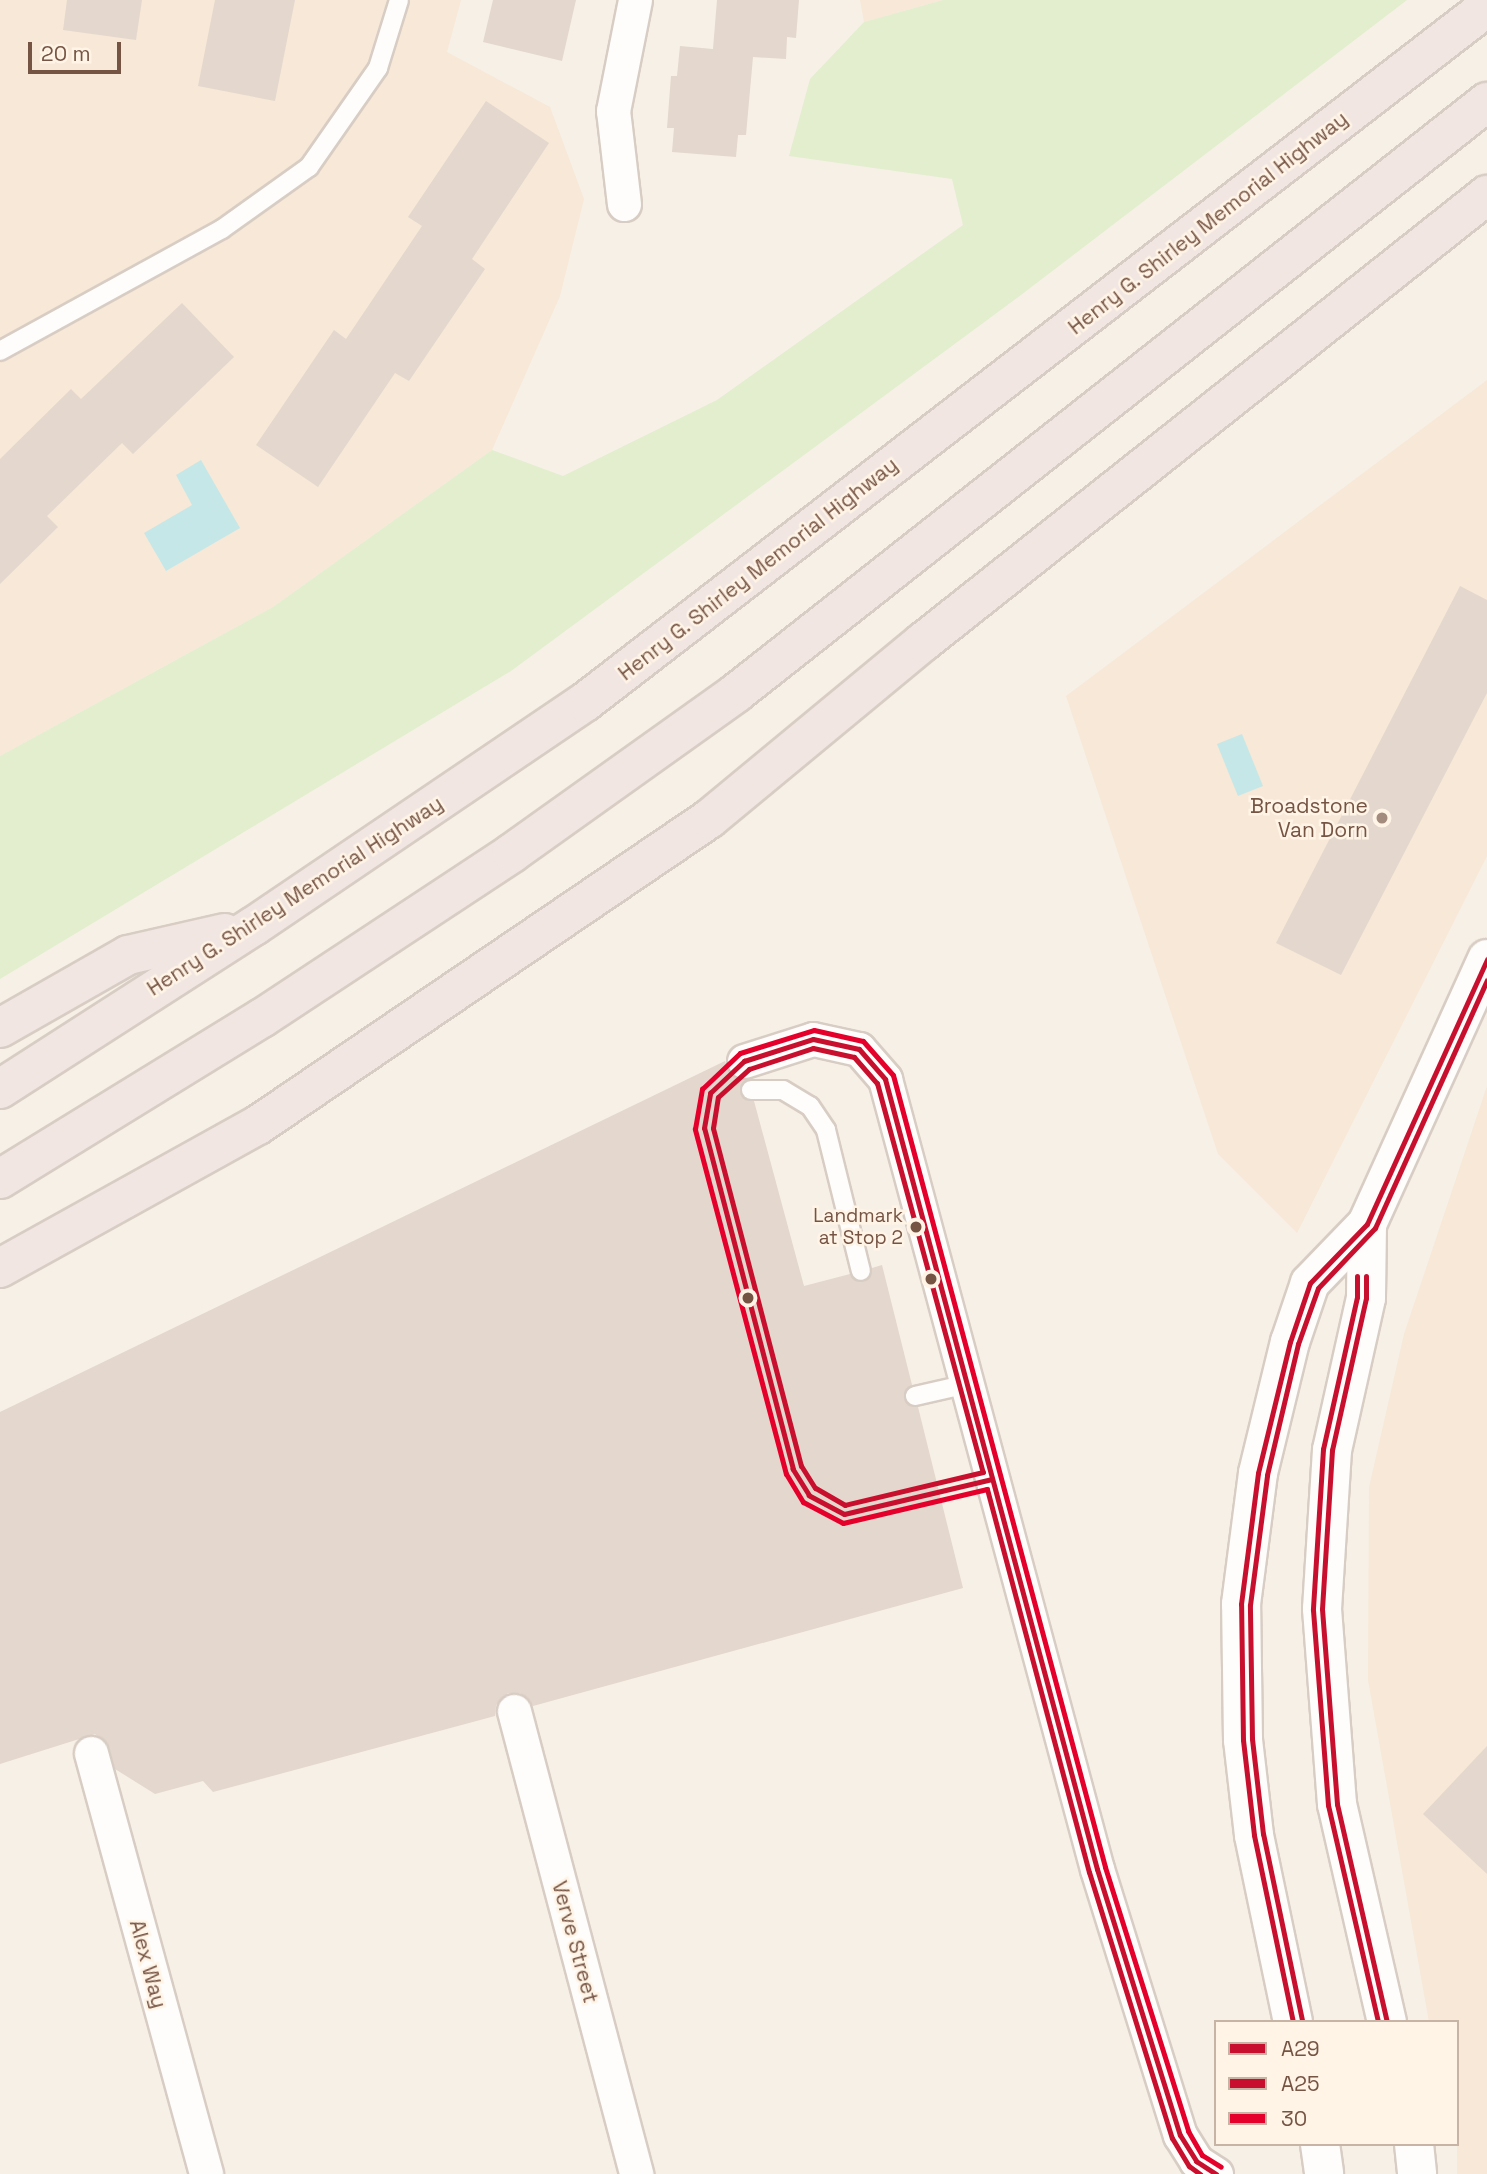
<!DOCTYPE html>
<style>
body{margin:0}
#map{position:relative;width:1487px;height:2174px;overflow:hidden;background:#f7f0e6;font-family:"Space Grotesk",sans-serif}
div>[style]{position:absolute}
.residential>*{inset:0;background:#f7e8d7}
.green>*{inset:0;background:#e2eece}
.water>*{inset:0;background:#c6e7e8;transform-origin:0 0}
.building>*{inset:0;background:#e4d7cd}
.roads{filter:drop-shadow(2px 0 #d8cdc4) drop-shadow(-2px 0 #d8cdc4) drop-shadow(0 2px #d8cdc4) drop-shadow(0 -2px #d8cdc4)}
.service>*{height:18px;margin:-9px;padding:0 9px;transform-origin:9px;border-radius:9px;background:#fefdfb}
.minor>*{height:33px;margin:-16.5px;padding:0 16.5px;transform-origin:16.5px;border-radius:16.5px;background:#fefdfb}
.secondary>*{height:38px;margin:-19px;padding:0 19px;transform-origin:19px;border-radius:19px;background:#fefdfb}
.motorway>*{height:38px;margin:-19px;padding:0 19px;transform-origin:19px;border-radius:19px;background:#f1e6e2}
.bus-1>*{height:5px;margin:-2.5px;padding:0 2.5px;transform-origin:2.5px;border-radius:2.5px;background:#c8102e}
.bus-2>*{height:5px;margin:-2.5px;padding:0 2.5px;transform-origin:2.5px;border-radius:2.5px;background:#c8102e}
.bus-3>*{height:5px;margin:-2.5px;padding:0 2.5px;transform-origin:2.5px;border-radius:2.5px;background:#e4002b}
.dots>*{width:19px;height:19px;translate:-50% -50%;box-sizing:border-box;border:4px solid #fff4e6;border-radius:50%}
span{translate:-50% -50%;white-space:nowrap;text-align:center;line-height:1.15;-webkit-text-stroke:5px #fff4e6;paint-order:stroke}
.bus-label{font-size:19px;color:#765444}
.right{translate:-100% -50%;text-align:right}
.street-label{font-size:21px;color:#765444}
.poi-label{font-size:21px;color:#765444}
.legend{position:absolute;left:1214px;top:2020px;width:245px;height:126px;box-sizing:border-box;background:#fff4e6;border:2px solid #c8b4a5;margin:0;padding:9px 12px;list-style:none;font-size:21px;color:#765444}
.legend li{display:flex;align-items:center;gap:14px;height:35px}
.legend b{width:35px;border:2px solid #c8b4a5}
.scale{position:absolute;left:28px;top:42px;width:93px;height:32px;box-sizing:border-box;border:4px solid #765444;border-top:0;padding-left:9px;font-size:21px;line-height:24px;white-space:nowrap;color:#765444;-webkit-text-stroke:5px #fff4e6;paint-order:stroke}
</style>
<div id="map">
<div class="residential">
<i style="clip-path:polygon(0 0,461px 0,447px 52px,550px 107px,584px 199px,560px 296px,492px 450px,273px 607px,0 756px)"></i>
<i style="clip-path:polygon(860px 0,943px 0,864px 22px)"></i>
<i style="clip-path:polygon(1487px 380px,1487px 856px,1297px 1233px,1218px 1154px,1066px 696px)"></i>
<i style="clip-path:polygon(1487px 1086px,1487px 2174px,1457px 2174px,1457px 2022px,1429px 2022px,1368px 1680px,1369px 1487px,1404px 1334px)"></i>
</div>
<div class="green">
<i style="clip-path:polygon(943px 0,1407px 0,1021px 295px,511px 671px,0 979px,0 756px,273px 607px,492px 450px,563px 476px,717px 400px,963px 225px,952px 179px,789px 156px,810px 79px,864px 22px)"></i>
</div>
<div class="water">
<i style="clip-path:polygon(201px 460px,240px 528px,166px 571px,144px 533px,192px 505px,176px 475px)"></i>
<i style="left:1242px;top:734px;width:56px;height:27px;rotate:68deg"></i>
</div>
<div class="building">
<i style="clip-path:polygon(67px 0,142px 0,136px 40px,63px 30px)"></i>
<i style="clip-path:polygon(215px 0,295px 0,275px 101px,198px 86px)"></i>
<i style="clip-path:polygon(493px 0,576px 0,562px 61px,483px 42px)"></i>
<i style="clip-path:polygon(717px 0,799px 0,796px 38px,787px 37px,786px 59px,753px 57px,746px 135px,738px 135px,736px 157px,672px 152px,674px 128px,667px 128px,671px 76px,677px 76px,680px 46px,713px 49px)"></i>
<i style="clip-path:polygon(486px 101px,549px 143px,472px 259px,485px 269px,409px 381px,395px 373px,318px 487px,256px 445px,334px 330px,346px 339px,422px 226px,408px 217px)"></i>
<i style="clip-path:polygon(182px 303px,234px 357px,133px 454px,122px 443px,47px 516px,58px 527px,0 584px,0 459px,71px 389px,81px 399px)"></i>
<i style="clip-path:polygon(1460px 586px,1487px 600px,1487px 693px,1341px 975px,1276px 943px)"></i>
<i style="clip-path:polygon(725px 1061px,732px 1076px,747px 1080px,741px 1085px,741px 1095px,754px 1101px,804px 1286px,850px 1274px,864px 1282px,872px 1268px,882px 1265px,912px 1385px,904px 1399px,918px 1407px,963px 1588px,533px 1706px,520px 1693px,508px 1693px,496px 1705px,495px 1716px,213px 1792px,203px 1781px,155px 1794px,115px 1769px,109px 1747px,95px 1734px,0 1764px,0 1412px)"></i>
<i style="clip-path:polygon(1487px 1746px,1487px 1874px,1423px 1814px)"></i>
</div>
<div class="roads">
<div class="service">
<i style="left:0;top:351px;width:253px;rotate:-28.8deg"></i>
<i style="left:222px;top:229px;width:107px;rotate:-35.5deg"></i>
<i style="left:309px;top:167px;width:121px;rotate:-55.1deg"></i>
<i style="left:378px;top:68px;width:71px;rotate:-72.8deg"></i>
<i style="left:751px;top:1090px;width:32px"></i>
<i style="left:783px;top:1090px;width:31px;rotate:31deg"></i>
<i style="left:810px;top:1106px;width:29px;rotate:56deg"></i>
<i style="left:826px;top:1130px;width:145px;rotate:76.1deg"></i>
<i style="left:915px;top:1396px;width:54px;rotate:-12.8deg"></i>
</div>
<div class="minor">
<i style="left:624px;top:204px;width:94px;rotate:-96.7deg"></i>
<i style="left:613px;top:111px;width:113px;rotate:-78.8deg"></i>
<i style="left:744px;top:1061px;width:72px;rotate:-17.7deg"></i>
<i style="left:813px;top:1039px;width:47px;rotate:12.3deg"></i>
<i style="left:859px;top:1049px;width:40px;rotate:49deg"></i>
<i style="left:885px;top:1079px;width:818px;rotate:74.98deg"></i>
<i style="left:1097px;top:1869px;width:279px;rotate:72.7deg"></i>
<i style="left:1180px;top:2135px;width:31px;rotate:58deg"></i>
<i style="left:1196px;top:2161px;width:24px;rotate:33deg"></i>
<i style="left:514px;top:1711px;width:479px;rotate:75.2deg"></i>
<i style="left:91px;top:1753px;width:436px;rotate:74.7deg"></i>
</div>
<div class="secondary">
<i style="left:1367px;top:1224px;width:74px;rotate:90.8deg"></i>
<i style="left:1366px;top:1298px;width:156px;rotate:102.6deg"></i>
<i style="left:1332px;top:1450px;width:159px;rotate:93.6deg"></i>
<i style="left:1322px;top:1609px;width:196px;rotate:85.6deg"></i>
<i style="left:1337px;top:1804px;width:224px;rotate:77.1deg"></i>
<i style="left:1293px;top:2022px;width:191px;rotate:-101.8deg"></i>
<i style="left:1254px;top:1835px;width:96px;rotate:-96.6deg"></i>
<i style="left:1243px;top:1740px;width:136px;rotate:-90.8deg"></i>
<i style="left:1241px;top:1604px;width:132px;rotate:-82.6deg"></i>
<i style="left:1258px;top:1473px;width:135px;rotate:-76.3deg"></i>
<i style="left:1290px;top:1342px;width:62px;rotate:-71.3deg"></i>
<i style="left:1310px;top:1283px;width:82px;rotate:-46deg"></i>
<i style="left:1367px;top:1224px;width:291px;rotate:-65.6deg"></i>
<i style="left:1320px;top:2144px;width:30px;rotate:82deg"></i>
<i style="left:1414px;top:2144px;width:30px;rotate:84deg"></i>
</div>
<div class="motorway">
<i style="left:0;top:1028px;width:147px;rotate:-29.7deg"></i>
<i style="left:128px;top:955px;width:99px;rotate:-12.8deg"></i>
<i style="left:0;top:1089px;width:302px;rotate:-32.7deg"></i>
<i style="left:254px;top:926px;width:400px;rotate:-34.1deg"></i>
<i style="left:585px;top:702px;width:1139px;rotate:-37.61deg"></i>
<i style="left:0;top:1179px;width:308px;rotate:-31.6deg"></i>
<i style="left:262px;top:1018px;width:300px;rotate:-33.4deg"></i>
<i style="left:512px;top:853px;width:275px;rotate:-35.5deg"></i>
<i style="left:736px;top:693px;width:956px;rotate:-38.2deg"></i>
<i style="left:0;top:1268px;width:295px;rotate:-29deg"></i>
<i style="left:258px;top:1125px;width:545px;rotate:-34.16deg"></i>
<i style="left:709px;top:819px;width:278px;rotate:-39.6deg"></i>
<i style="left:923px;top:642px;width:720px;rotate:-38.4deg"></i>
</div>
</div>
<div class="bus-1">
<i style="left:1366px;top:1276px;width:22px;rotate:90deg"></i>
<i style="left:1366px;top:1298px;width:156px;rotate:102.6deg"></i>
<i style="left:1332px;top:1450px;width:159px;rotate:93.6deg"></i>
<i style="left:1322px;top:1609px;width:196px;rotate:85.6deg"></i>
<i style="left:1337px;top:1804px;width:224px;rotate:77.1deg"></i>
<i style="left:992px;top:1479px;width:152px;rotate:166.7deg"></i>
<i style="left:844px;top:1514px;width:40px;rotate:-152deg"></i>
<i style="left:809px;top:1495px;width:31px;rotate:-122deg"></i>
<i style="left:793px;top:1469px;width:352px;rotate:-104.6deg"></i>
<i style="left:704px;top:1128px;width:36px;rotate:-80deg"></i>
<i style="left:710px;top:1093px;width:47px;rotate:-43.3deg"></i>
<i style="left:744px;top:1061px;width:72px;rotate:-17.7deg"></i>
<i style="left:813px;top:1039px;width:47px;rotate:12.3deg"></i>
<i style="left:859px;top:1049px;width:40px;rotate:49deg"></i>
<i style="left:885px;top:1079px;width:818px;rotate:74.98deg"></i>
<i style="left:1097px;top:1869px;width:279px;rotate:72.7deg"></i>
<i style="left:1180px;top:2135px;width:31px;rotate:58deg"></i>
<i style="left:1196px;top:2161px;width:24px;rotate:33deg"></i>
<i style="left:1293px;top:2022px;width:191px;rotate:-101.8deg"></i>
<i style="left:1254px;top:1835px;width:96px;rotate:-96.6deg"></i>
<i style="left:1243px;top:1740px;width:136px;rotate:-90.8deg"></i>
<i style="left:1241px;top:1604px;width:132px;rotate:-82.6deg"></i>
<i style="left:1258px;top:1473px;width:135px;rotate:-76.3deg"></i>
<i style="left:1290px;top:1342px;width:62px;rotate:-71.3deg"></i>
<i style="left:1310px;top:1283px;width:82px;rotate:-46deg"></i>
<i style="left:1367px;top:1224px;width:291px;rotate:-65.6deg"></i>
</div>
<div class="bus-2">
<i style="left:813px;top:1048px;width:42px;rotate:12.4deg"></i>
<i style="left:854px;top:1057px;width:35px;rotate:49deg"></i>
<i style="left:877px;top:1083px;width:403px;rotate:74.8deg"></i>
<i style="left:983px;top:1472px;width:142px;rotate:166.6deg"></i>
<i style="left:845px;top:1505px;width:34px;rotate:-150deg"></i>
<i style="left:815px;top:1488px;width:26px;rotate:-122deg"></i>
<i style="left:801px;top:1466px;width:349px;rotate:-104.6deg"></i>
<i style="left:713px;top:1128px;width:31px;rotate:-81deg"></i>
<i style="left:718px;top:1097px;width:42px;rotate:-42.1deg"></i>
<i style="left:749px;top:1069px;width:67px;rotate:-18.2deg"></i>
<i style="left:1357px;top:1276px;width:21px;rotate:90deg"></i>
<i style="left:1357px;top:1297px;width:156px;rotate:102.6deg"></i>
<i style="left:1323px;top:1449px;width:161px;rotate:93.6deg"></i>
<i style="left:1313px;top:1610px;width:196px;rotate:85.6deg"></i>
<i style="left:1328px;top:1805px;width:223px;rotate:77deg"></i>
<i style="left:987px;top:1489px;width:396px;rotate:75.1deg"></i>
<i style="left:1089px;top:1872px;width:279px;rotate:72.7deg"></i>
<i style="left:1172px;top:2138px;width:33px;rotate:59deg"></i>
<i style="left:1189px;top:2166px;width:14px;rotate:36deg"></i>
<i style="left:1302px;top:2020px;width:190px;rotate:-101.8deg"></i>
<i style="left:1263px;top:1834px;width:96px;rotate:-96.6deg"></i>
<i style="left:1252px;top:1739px;width:134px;rotate:-90.9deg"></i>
<i style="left:1250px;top:1605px;width:131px;rotate:-82.5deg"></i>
<i style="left:1267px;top:1475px;width:135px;rotate:-76.7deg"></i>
<i style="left:1298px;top:1344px;width:59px;rotate:-70.3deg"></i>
<i style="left:1318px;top:1288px;width:83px;rotate:-46.5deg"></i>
<i style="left:1375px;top:1228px;width:272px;rotate:-65.7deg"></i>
</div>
<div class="bus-3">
<i style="left:987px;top:1489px;width:148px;rotate:166.7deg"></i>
<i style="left:843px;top:1523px;width:45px;rotate:-152.3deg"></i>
<i style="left:803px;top:1502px;width:33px;rotate:-121deg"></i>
<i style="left:786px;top:1474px;width:357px;rotate:-104.8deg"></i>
<i style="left:695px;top:1129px;width:41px;rotate:-80.1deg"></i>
<i style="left:702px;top:1089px;width:52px;rotate:-43.5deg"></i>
<i style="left:740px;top:1053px;width:77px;rotate:-17.3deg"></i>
<i style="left:814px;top:1030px;width:50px;rotate:12.7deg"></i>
<i style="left:863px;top:1041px;width:45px;rotate:48.6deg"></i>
<i style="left:893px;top:1075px;width:820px;rotate:75.01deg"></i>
<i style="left:1105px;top:1867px;width:277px;rotate:72.5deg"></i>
<i style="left:1188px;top:2131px;width:28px;rotate:60deg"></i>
<i style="left:1202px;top:2155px;width:22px;rotate:32deg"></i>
</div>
<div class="dots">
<i style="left:1382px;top:818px;background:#a38b7d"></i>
<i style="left:916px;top:1227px;background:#765444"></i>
<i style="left:931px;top:1279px;background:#765444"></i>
<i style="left:748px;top:1298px;background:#765444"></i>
</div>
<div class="bus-label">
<span class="right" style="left:903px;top:1227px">Landmark<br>at Stop 2</span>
</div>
<div class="street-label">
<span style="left:1208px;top:223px;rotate:-38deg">Henry G. Shirley Memorial Highway</span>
<span style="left:758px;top:569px;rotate:-38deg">Henry G. Shirley Memorial Highway</span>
<span style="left:295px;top:896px;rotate:-33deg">Henry G. Shirley Memorial Highway</span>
<span style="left:575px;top:1942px;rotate:75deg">Verve Street</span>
<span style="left:148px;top:1964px;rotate:75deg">Alex Way</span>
</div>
<div class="poi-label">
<span class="right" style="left:1368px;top:818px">Broadstone<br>Van Dorn</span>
</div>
<ul class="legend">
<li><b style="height:9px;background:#c8102e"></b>A29</li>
<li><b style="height:9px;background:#c8102e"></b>A25</li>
<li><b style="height:9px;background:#e4002b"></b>30</li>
</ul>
<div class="scale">20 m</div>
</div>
